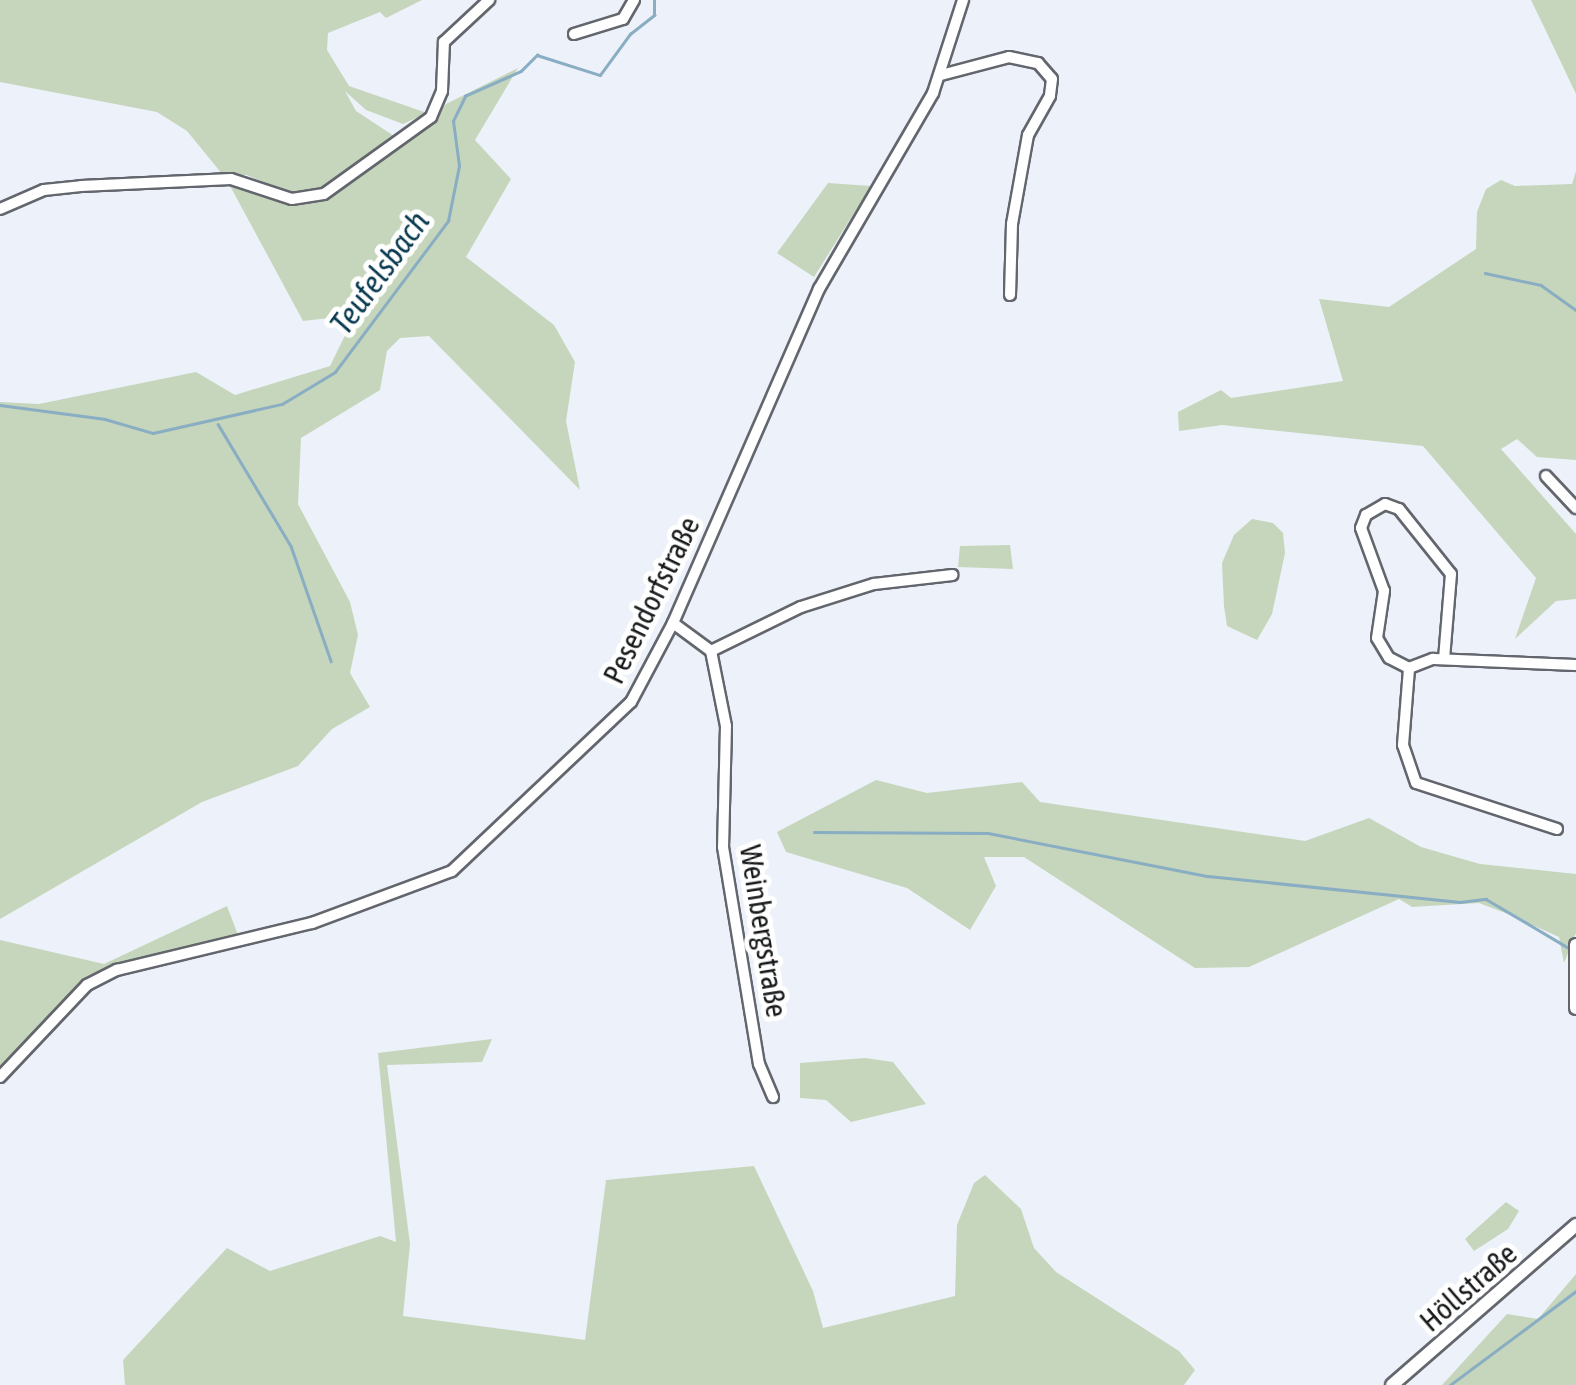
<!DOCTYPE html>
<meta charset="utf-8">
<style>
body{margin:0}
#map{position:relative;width:1576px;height:1385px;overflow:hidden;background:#edf1f9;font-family:"Asap Condensed",sans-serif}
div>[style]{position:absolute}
.green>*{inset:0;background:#c6d6bc}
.stream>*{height:2.5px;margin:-1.25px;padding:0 1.25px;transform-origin:1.25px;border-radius:1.25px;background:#89adc2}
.roads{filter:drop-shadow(2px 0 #63666d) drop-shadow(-2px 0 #63666d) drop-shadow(0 2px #63666d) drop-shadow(0 -2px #63666d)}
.minor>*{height:10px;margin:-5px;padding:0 5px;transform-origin:5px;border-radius:5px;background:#fff}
.tertiary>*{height:12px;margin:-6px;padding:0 6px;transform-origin:6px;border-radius:6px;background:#fff}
span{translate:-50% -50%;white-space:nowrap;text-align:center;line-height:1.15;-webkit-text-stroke:10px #fff;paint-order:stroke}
.street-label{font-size:30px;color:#17191b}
.water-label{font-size:32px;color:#093950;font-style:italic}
</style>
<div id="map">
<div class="green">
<i style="clip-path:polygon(0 0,422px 0,386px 18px,380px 12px,328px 33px,327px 50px,349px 86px,427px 113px,403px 124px,366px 110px,345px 91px,356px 111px,397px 138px,318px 192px,290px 194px,247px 175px,223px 175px,187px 131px,157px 112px,0 82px)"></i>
<i style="clip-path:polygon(1531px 0,1576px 0,1576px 94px,1546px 31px)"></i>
<i style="clip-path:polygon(518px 68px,475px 140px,511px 179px,466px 257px,554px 325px,575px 362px,566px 421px,580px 490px,429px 336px,400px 338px,387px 351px,380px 390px,301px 438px,298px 504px,350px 602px,358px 635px,350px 673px,370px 707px,332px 729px,298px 766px,202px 802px,0 919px,0 402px,39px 404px,196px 372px,235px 395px,330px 366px,355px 315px,303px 321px,229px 184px,296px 206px,322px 201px,428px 127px,446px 104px)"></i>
<i style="clip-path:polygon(1576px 171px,1576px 460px,1537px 457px,1517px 439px,1501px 449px,1576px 534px,1576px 599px,1556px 601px,1515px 639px,1536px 578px,1423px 446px,1222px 425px,1179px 431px,1178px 412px,1221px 390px,1231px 398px,1343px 381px,1319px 299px,1389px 307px,1476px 249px,1477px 212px,1486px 189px,1501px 180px,1515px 186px,1572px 184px)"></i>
<i style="clip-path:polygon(828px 183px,871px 186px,814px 277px,777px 253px)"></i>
<i style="clip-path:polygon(1252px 519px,1273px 523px,1283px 533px,1285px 553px,1272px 614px,1257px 640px,1227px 626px,1224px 606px,1222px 563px,1234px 535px)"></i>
<i style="clip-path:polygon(1010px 545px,1013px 569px,958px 567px,960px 546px)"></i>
<i style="clip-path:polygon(876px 780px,927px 793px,1022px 782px,1040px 802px,1305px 841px,1369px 818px,1421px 847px,1480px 864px,1576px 874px,1576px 933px,1564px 963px,1559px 937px,1508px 914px,1479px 903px,1412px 907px,1399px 899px,1249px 967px,1195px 968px,1024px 857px,984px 857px,996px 886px,970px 930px,907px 888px,786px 852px,777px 832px)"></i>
<i style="clip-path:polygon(227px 906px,238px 935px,88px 980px,0 1072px,0 940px,104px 964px)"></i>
<i style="clip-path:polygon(492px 1039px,482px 1062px,387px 1065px,410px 1244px,403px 1316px,585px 1340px,606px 1180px,754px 1166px,813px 1291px,823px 1328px,955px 1296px,957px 1225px,974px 1183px,985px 1175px,1021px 1209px,1034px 1248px,1056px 1272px,1179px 1351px,1195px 1370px,1184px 1385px,125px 1385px,123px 1360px,227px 1248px,270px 1271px,380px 1236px,396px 1242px,378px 1053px)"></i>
<i style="clip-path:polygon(865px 1058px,893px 1062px,926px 1104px,851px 1122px,826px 1100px,800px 1098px,800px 1063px)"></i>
<i style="clip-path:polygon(1506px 1202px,1519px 1211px,1508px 1229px,1474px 1251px,1465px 1239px)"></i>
<i style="clip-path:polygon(1576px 1274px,1576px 1385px,1442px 1385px,1507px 1314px,1538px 1319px)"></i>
</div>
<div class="stream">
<i style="left:1485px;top:273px;width:57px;rotate:12.1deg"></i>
<i style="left:1541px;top:285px;width:43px;rotate:35.5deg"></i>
<i style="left:0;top:405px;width:106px;rotate:7.6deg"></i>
<i style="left:105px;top:419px;width:50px;rotate:16.3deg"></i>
<i style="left:153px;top:433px;width:132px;rotate:-12.7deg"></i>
<i style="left:282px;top:404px;width:62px;rotate:-31.1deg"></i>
<i style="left:335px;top:372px;width:189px;rotate:-53.2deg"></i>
<i style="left:448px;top:221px;width:56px;rotate:-78.7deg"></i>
<i style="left:459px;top:166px;width:45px;rotate:-97.6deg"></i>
<i style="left:453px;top:121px;width:28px;rotate:-64deg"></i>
<i style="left:465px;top:96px;width:61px;rotate:-24.1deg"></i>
<i style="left:521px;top:71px;width:23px;rotate:-45deg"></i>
<i style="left:537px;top:55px;width:66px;rotate:17.6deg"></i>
<i style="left:600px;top:75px;width:51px;rotate:-53.8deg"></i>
<i style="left:630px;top:34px;width:31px;rotate:-38deg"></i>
<i style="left:654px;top:15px;width:15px;rotate:-90deg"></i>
<i style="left:218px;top:424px;width:142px;rotate:59.1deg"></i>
<i style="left:291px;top:546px;width:122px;rotate:70.8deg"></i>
<i style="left:814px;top:832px;width:174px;rotate:0.3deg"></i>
<i style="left:988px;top:833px;width:224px;rotate:11.1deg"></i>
<i style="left:1208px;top:876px;width:253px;rotate:5.9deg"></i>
<i style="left:1460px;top:902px;width:26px;rotate:-7deg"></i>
<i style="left:1486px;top:899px;width:96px;rotate:30.6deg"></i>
<i style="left:1450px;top:1385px;width:157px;rotate:-36.7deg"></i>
</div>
<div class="roads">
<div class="minor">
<i style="left:574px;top:34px;width:51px;rotate:-17deg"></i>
<i style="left:623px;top:19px;width:22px;rotate:-60deg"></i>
<i style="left:941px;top:75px;width:70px;rotate:-14.8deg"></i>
<i style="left:1009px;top:57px;width:30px;rotate:12deg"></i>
<i style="left:1038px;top:63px;width:21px;rotate:49deg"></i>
<i style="left:1052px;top:79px;width:17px;rotate:97deg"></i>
<i style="left:1050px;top:96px;width:45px;rotate:119.4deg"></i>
<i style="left:1028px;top:135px;width:90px;rotate:100.2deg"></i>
<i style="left:1012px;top:224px;width:71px;rotate:91.6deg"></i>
<i style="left:0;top:209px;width:48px;rotate:-23.4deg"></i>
<i style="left:44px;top:190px;width:37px;rotate:-6deg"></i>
<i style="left:81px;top:186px;width:150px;rotate:-2.7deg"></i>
<i style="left:231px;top:179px;width:64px;rotate:18.2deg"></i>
<i style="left:292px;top:199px;width:32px;rotate:-9deg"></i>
<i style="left:324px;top:194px;width:132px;rotate:-35.7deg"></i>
<i style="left:431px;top:117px;width:28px;rotate:-67deg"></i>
<i style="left:442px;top:91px;width:49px;rotate:-87.7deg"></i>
<i style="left:444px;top:42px;width:62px;rotate:-43deg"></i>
<i style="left:1546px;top:476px;width:44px;rotate:46.8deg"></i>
<i style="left:673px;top:623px;width:47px;rotate:36.4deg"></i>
<i style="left:711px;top:651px;width:76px;rotate:78.7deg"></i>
<i style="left:726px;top:726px;width:121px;rotate:91.4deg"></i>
<i style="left:723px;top:847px;width:220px;rotate:80.6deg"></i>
<i style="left:759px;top:1064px;width:36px;rotate:67deg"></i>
<i style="left:711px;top:651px;width:100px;rotate:-26.1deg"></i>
<i style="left:801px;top:607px;width:77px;rotate:-17.5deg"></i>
<i style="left:874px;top:584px;width:79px;rotate:-6.6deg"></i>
<i style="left:1409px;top:668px;width:22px;rotate:-153deg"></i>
<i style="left:1389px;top:658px;width:23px;rotate:-121deg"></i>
<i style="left:1377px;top:638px;width:48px;rotate:-81.5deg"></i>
<i style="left:1384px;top:591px;width:67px;rotate:-110.1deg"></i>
<i style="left:1361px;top:528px;width:14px;rotate:-69deg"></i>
<i style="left:1366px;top:515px;width:22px;rotate:-30deg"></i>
<i style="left:1385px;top:504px;width:15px;rotate:20deg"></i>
<i style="left:1399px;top:509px;width:83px;rotate:51.3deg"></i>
<i style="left:1451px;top:574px;width:85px;rotate:94.7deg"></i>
<i style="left:1557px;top:829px;width:148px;rotate:-161.9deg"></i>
<i style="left:1416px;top:783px;width:40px;rotate:-108.9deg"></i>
<i style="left:1403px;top:745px;width:77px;rotate:-85.5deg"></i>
<i style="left:1409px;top:668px;width:26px;rotate:-21deg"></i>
<i style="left:1433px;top:659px;width:143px;rotate:2.4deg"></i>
<i style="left:0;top:1077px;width:127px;rotate:-46.6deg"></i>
<i style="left:87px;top:985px;width:34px;rotate:-27deg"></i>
<i style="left:117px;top:970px;width:201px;rotate:-13.6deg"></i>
<i style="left:312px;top:923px;width:149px;rotate:-20.4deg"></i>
<i style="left:452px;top:871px;width:246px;rotate:-43.4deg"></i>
<i style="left:631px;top:702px;width:89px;rotate:-62deg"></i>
<i style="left:673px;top:623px;width:365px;rotate:-66.4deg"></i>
<i style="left:819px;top:289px;width:227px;rotate:-59.8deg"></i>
<i style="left:933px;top:93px;width:98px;rotate:-72.1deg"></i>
</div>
<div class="tertiary">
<i style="left:1576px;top:945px;width:63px;rotate:90deg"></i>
<i style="left:1392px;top:1385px;width:244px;rotate:-41deg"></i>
</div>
</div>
<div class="street-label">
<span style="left:651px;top:600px;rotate:-64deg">Pesendorfstraße</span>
<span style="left:764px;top:931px;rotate:81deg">Weinbergstraße</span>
<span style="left:1468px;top:1287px;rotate:-41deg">Höllstraße</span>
</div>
<div class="water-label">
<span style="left:380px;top:273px;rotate:-54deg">Teufelsbach</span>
</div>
</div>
